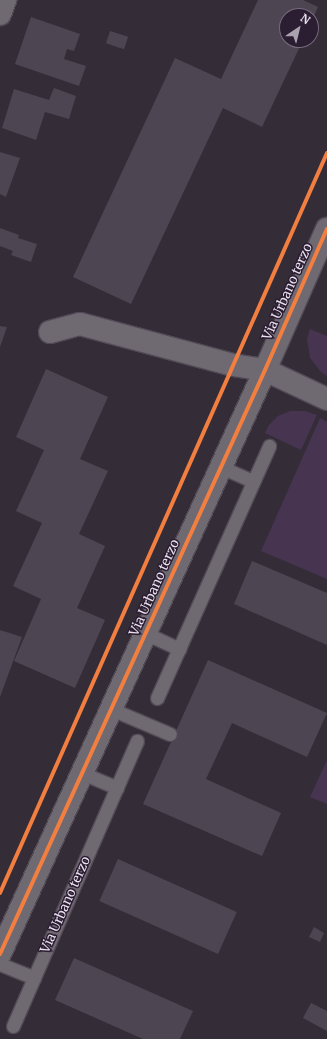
<!DOCTYPE html>
<style>
body{margin:0}
#map{position:relative;width:327px;height:1039px;overflow:hidden;background:#342c37;font-family:Merriweather,serif}
div>[style]{position:absolute}
.green>*{inset:0;background:#473451}
.building>*{inset:0;background:#4e4553;transform-origin:0 0}
.roads{filter:drop-shadow(1px 0 #514a55) drop-shadow(-1px 0 #514a55) drop-shadow(0 1px #514a55) drop-shadow(0 -1px #514a55)}
.lane>*{height:13px;margin:-6.5px;padding:0 6.5px;transform-origin:6.5px;border-radius:6.5px;background:#6f6972}
.street>*{height:22px;margin:-11px;padding:0 11px;transform-origin:11px;border-radius:11px;background:#6f6972}
.secondary>*{height:22px;margin:-11px;padding:0 11px;transform-origin:11px;border-radius:11px;background:#6f6972}
.cycleway>*{height:4px;margin:-2px;padding:0 2px;transform-origin:2px;border-radius:2px;background:#f27e40}
span{translate:-50% -50%;white-space:nowrap;text-align:center;line-height:1.15;-webkit-text-stroke:3px #2b1d32;paint-order:stroke}
.street-label{font-size:13px;color:#eae1ef}
.north{position:absolute;left:279px;top:8px;width:40px;height:40px;box-sizing:border-box;background:#2b1d32;border:1px solid #776b7e;border-radius:50%;rotate:35deg;font-size:11px;font-weight:700;line-height:16px;text-align:center;color:#eae1ef}
.north::after{content:'';display:block;margin:auto;width:14px;height:18px;background:#aaa2af;clip-path:polygon(50% 0,100% 100%,50% 72%,0 100%)}
</style>
<div id="map">
<div class="green">
<i style="clip-path:polygon(310px 329px,327px 336px,327px 376px,321px 372px,310px 358px,307px 339px)"></i>
<i style="clip-path:polygon(290px 411px,305px 411px,317px 415px,301px 450px,265px 433px,269px 425px,278px 416px)"></i>
<i style="clip-path:polygon(320px 418px,327px 422px,327px 579px,261px 551px)"></i>
<i style="clip-path:polygon(327px 760px,327px 804px,310px 797px)"></i>
</div>
<div class="building">
<i style="clip-path:polygon(258px 0,303px 0,318px 7px,311px 23px,311px 16px,287px 16px,287px 40px,303px 40px,262px 127px,223px 108px,131px 304px,73px 277px,175px 58px,221px 79px)"></i>
<i style="clip-path:polygon(31px 17px,80px 34px,74px 51px,67px 49px,64px 59px,86px 66px,79px 86px,15px 64px)"></i>
<i style="left:110px;top:31px;width:19px;height:13px;rotate:18deg"></i>
<i style="clip-path:polygon(54px 88px,76px 96px,69px 119px,45px 112px,36px 140px,2px 128px,14px 89px,49px 100px)"></i>
<i style="clip-path:polygon(0 152px,20px 158px,6px 197px,0 194px)"></i>
<i style="clip-path:polygon(0 228px,19px 235px,18px 238px,37px 244px,31px 262px,11px 255px,13px 251px,0 246px)"></i>
<i style="clip-path:polygon(0 326px,7px 327px,0 347px)"></i>
<i style="clip-path:polygon(46px 369px,108px 397px,80px 459px,108px 471px,79px 534px,105px 546px,77px 608px,105px 620px,75px 688px,14px 661px,41px 599px,13px 586px,42px 523px,16px 511px,44px 450px,16px 437px)"></i>
<i style="clip-path:polygon(252px 561px,327px 593px,327px 645px,234px 604px)"></i>
<i style="clip-path:polygon(0 630px,22px 637px,0 697px)"></i>
<i style="clip-path:polygon(208px 660px,327px 713px,307px 757px,232px 723px,206px 779px,281px 813px,262px 856px,143px 804px)"></i>
<i style="left:118px;top:859px;width:130px;height:46px;rotate:24deg"></i>
<i style="clip-path:polygon(314px 927px,324px 933px,320px 942px,309px 937px)"></i>
<i style="clip-path:polygon(74px 958px,193px 1011px,180px 1039px,143px 1039px,55px 1000px)"></i>
<i style="clip-path:polygon(311px 1003px,327px 1011px,327px 1031px,303px 1018px)"></i>
</div>
<div class="roads">
<div class="lane">
<i style="left:221px;top:467px;width:35px;rotate:24deg"></i>
<i style="left:145px;top:633px;width:38px;rotate:25deg"></i>
<i style="left:157px;top:698px;width:276px;rotate:-66deg"></i>
<i style="left:111px;top:709px;width:64px;rotate:23deg"></i>
<i style="left:82px;top:773px;width:38px;rotate:23deg"></i>
<i style="left:0;top:964px;width:37px;rotate:22deg"></i>
<i style="left:13px;top:1026px;width:311px;rotate:-66.5deg"></i>
</div>
<div class="street">
<i style="left:0;top:14px;width:15px;rotate:-70deg"></i>
<i style="left:50px;top:332px;width:31px;rotate:-15deg"></i>
<i style="left:80px;top:324px;width:158px;rotate:15deg"></i>
<i style="left:233px;top:365px;width:32px;rotate:9deg"></i>
<i style="left:265px;top:370px;width:68px;rotate:25.1deg"></i>
</div>
<div class="secondary">
<i style="left:0;top:954px;width:641px;rotate:-65.59deg"></i>
<i style="left:265px;top:370px;width:154px;rotate:-66.3deg"></i>
</div>
</div>
<div class="cycleway">
<i style="left:0;top:893px;width:809px;rotate:-66.16deg"></i>
<i style="left:0;top:954px;width:641px;rotate:-65.59deg"></i>
<i style="left:265px;top:370px;width:154px;rotate:-66.3deg"></i>
</div>
<div class="street-label">
<span style="left:288px;top:292px;rotate:-66deg">Via Urbano terzo</span>
<span style="left:155px;top:588px;rotate:-66deg">Via Urbano terzo</span>
<span style="left:66px;top:905px;rotate:-66deg">Via Urbano terzo</span>
</div>
<div class="north">N</div>
</div>
